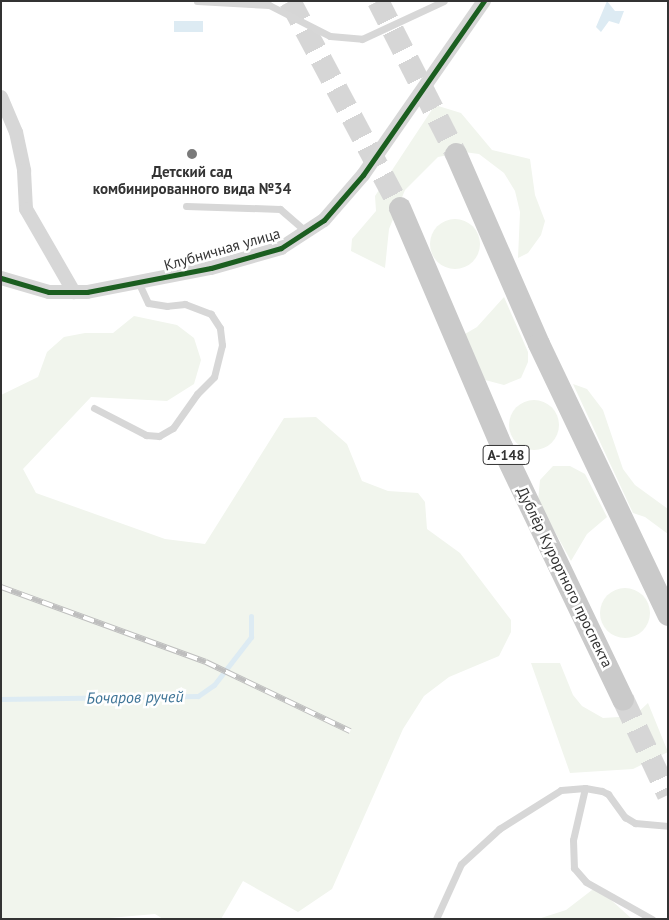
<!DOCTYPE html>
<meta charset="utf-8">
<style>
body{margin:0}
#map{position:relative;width:669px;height:920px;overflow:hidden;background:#fff;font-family:"PT Sans",sans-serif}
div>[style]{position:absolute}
.green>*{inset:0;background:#f1f5ed}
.round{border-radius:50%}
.water>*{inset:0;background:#ddebf3;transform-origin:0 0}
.stream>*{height:5px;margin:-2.5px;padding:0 2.5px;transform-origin:2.5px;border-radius:2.5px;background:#ddebf3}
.primary-tunnel>*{height:22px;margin-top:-11px;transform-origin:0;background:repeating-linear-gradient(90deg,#d6d6d6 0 22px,transparent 0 33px)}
.lane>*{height:7px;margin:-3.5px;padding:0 3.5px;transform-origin:3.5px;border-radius:3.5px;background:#d7d7d7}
.street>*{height:14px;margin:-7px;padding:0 7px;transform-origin:7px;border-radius:7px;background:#d7d7d7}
.primary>*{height:22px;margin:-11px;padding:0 11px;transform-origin:11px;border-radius:11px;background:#cacaca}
.rail>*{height:5.5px;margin-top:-2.75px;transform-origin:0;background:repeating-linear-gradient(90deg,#fff 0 11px,#bebebe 0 22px);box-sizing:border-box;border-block:1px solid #bebebe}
.cycleway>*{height:5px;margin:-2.5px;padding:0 2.5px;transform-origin:2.5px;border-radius:2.5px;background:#1b5e20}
.dots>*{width:14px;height:14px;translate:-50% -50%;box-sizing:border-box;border:2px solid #fff;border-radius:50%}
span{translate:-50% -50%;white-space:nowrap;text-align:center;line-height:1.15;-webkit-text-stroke:5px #fff;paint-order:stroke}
.shield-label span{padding:1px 4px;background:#fff;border:1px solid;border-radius:4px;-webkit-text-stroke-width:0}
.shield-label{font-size:14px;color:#333;font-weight:700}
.poi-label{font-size:15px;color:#333;font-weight:700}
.street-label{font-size:15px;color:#333}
.water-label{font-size:16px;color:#3f7597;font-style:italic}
.frame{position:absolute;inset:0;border:2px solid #333;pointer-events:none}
</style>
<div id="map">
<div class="green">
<i style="clip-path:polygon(435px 105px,461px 113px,492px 150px,530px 159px,535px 195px,545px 221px,541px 235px,528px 253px,518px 258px,520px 212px,515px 191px,504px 173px,479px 154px,464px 152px,438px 157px,405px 190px,389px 229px,385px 268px,351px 251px,352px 239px,376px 211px,375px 196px)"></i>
<i class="round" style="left:430px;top:219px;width:50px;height:50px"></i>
<i style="clip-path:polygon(504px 297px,528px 352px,528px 362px,521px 378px,504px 385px,485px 380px,465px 334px,477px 327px)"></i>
<i style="clip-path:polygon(134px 316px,177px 325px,194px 338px,201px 360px,194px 384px,167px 401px,91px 397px,23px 469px,36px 493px,165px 539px,205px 544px,284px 418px,316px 417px,347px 444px,362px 481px,388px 491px,418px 493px,425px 502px,427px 529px,460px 553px,511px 620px,511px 632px,499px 656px,449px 677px,424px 696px,403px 729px,332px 889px,298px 912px,243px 881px,221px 919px,163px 919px,155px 914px,98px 919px,1px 919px,1px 395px,38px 377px,47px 352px,64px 337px,85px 333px,113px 333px)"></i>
<i style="clip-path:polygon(573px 384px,587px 389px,603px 410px,623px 469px,635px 485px,668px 509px,668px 534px,645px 517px,633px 513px)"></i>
<i class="round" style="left:509px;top:400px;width:50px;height:50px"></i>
<i style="clip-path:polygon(553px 466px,570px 466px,585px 474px,607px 517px,587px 534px,571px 561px,538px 501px,540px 480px)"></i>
<i class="round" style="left:600px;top:588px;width:50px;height:50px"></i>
<i style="clip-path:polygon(531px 663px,560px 663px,573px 695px,582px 706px,603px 718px,634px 716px,648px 703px,668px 752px,633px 769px,570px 773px)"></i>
<i style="clip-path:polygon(599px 889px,632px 919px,538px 919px,566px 910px,592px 890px)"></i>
</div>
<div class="water">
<i style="clip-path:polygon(607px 1px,615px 11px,624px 11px,619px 24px,609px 21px,601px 32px,596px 27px)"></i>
<i style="left:203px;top:21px;width:11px;height:29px;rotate:90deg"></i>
</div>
<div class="stream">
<i style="left:1px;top:699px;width:197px;rotate:-0.9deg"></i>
<i style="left:198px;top:696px;width:19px;rotate:-35deg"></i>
<i style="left:214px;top:685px;width:61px;rotate:-52.4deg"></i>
<i style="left:251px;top:637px;width:21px;rotate:-90deg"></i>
</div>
<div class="primary-tunnel">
<i style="left:290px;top:1px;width:234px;rotate:62deg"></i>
<i style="left:378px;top:1px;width:172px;rotate:63deg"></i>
<i style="left:623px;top:699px;width:106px;rotate:64.9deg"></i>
</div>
<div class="lane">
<i style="left:197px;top:1px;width:72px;rotate:3.2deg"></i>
<i style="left:269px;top:5px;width:68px;rotate:26.9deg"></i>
<i style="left:330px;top:36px;width:32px;rotate:5deg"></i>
<i style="left:362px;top:39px;width:90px;rotate:-24.9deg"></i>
<i style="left:186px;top:206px;width:94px;rotate:1.8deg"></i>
<i style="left:280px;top:209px;width:35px;rotate:41deg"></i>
<i style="left:94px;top:408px;width:59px;rotate:27.4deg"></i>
<i style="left:146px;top:435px;width:13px;rotate:4deg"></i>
<i style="left:159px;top:436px;width:16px;rotate:-30deg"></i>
<i style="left:173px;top:428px;width:42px;rotate:-54.8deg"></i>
<i style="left:197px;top:394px;width:24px;rotate:-45deg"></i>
<i style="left:214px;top:377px;width:33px;rotate:-76deg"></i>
<i style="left:222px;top:345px;width:17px;rotate:-97deg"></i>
<i style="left:220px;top:328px;width:17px;rotate:-123deg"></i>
<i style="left:211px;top:314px;width:28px;rotate:-159deg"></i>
<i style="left:185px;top:304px;width:18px;rotate:174deg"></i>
<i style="left:167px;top:306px;width:19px;rotate:-171deg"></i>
<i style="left:148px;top:303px;width:21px;rotate:-115deg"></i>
<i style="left:585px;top:788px;width:53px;rotate:103deg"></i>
<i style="left:573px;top:840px;width:28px;rotate:88deg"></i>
<i style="left:574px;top:868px;width:18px;rotate:49deg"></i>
<i style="left:586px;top:882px;width:76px;rotate:29.3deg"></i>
<i style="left:436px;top:919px;width:60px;rotate:-65.6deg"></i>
<i style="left:461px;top:864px;width:52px;rotate:-42.6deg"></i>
<i style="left:499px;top:829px;width:73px;rotate:-32.2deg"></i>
<i style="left:561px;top:790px;width:24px;rotate:-5deg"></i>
<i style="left:585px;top:788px;width:17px;rotate:10deg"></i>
<i style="left:602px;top:791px;width:7px;rotate:27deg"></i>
<i style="left:608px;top:794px;width:29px;rotate:54deg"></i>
<i style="left:625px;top:817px;width:12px;rotate:31deg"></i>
<i style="left:635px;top:823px;width:33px;rotate:5deg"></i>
</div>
<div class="street">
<i style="left:1px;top:97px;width:38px;rotate:67deg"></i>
<i style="left:16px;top:132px;width:40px;rotate:78deg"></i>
<i style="left:24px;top:171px;width:38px;rotate:87deg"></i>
<i style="left:26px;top:209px;width:96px;rotate:60deg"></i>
<i style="left:1px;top:278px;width:50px;rotate:16.3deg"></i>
<i style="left:49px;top:292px;width:38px"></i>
<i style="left:87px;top:292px;width:126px;rotate:-11deg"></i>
<i style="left:211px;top:268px;width:73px;rotate:-15.9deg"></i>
<i style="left:281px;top:248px;width:51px;rotate:-33.1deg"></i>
<i style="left:324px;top:220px;width:60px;rotate:-49.1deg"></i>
<i style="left:363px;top:175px;width:212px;rotate:-55.2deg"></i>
</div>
<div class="primary">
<i style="left:456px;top:154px;width:207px;rotate:66.4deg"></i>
<i style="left:539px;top:344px;width:300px;rotate:64.5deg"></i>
<i style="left:400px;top:208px;width:260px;rotate:66.9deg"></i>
<i style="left:502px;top:447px;width:280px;rotate:64.4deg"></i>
</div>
<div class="rail">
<i style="left:1px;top:587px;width:218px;rotate:20.1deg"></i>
<i style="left:206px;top:662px;width:160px;rotate:25.6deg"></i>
</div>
<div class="cycleway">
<i style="left:1px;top:278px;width:50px;rotate:16.3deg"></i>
<i style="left:49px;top:292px;width:38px"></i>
<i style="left:87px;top:292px;width:126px;rotate:-11deg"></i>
<i style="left:211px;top:268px;width:73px;rotate:-15.9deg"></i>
<i style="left:281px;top:248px;width:51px;rotate:-33.1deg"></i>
<i style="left:324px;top:220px;width:60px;rotate:-49.1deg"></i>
<i style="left:363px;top:175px;width:212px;rotate:-55.2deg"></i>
</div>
<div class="dots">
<i style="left:192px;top:154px;background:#7a7a7a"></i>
</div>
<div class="shield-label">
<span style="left:506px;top:455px">А-148</span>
</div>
<div class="poi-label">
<span style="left:192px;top:180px">Детский сад<br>комбинированного вида №34</span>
</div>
<div class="street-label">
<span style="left:222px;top:249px;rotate:-16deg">Клубничная улица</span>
<span style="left:565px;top:577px;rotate:64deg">Дублёр Курортного проспекта</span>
</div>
<div class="water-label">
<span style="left:135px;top:697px;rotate:-1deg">Бочаров ручей</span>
</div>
<div class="frame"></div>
</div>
